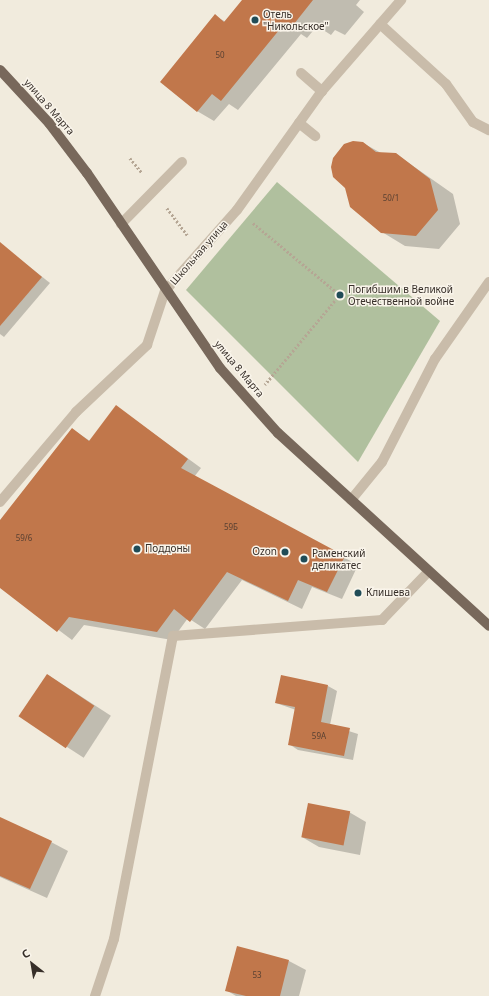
<!DOCTYPE html>
<meta charset="utf-8">
<style>
body{margin:0}
#map{position:relative;width:489px;height:996px;overflow:hidden;background:#f1ebdd;font-family:"Noto Sans",sans-serif}
div>[style]{position:absolute}
.green>*{inset:0;background:#b0c09e}
.shadow>*{inset:0;background:#0003;transform-origin:0 0}
.building>*{inset:0;background:#c1774b;transform-origin:0 0}
.path>*{height:2.5px;margin-top:-1.25px;transform-origin:0;background:repeating-linear-gradient(90deg,#b5a694 0 2px,transparent 0 4px)}
.lane>*{height:10px;margin:-5px;padding:0 5px;transform-origin:5px;border-radius:5px;background:#c9bcaa}
.street>*{height:10px;margin:-5px;padding:0 5px;transform-origin:5px;border-radius:5px;background:#c9bcaa}
.primary>*{height:10px;margin:-5px;padding:0 5px;transform-origin:5px;border-radius:5px;background:#78685b}
.dots>*{width:11px;height:11px;translate:-50% -50%;box-sizing:border-box;border:2px solid #f9f4ea;border-radius:50%}
span{translate:-50% -50%;white-space:nowrap;text-align:center;line-height:1.15;-webkit-text-stroke:3px #f9f4ea;paint-order:stroke}
.number-label{font-size:8px;color:#5a4132}
.number-label span{-webkit-text-stroke-width:0}
.poi-label{font-size:10px;color:#372f29}
.left{translate:0 -50%;text-align:left}
.right{translate:-100% -50%;text-align:right}
.street-label{font-size:10px;color:#372f29}
.north{position:absolute;left:12px;top:944px;width:40px;height:40px;-webkit-text-stroke:3px #f9f4ea;paint-order:stroke;rotate:329deg;font-size:11px;font-weight:700;line-height:16px;text-align:center;color:#372f29}
.north::after{content:'';display:block;margin:auto;width:14px;height:18px;background:#372f29;clip-path:polygon(50% 0,100% 100%,50% 72%,0 100%)}
</style>
<div id="map">
<div class="green">
<i style="clip-path:polygon(277px 182px,440px 321px,358px 462px,186px 290px)"></i>
</div>
<div class="shadow">
<i style="clip-path:polygon(244px 0,360px 0,356px 5px,364px 12px,345px 35px,335px 30px,331px 35px,317px 26px,307px 38px,301px 34px,238px 110px,229px 104px,214px 121px,197px 111px,215px 16px,226px 22px)"></i>
<i style="clip-path:polygon(363px 143px,381px 153px,396px 154px,453px 194px,460px 224px,439px 249px,405px 246px,382px 232px)"></i>
<i style="clip-path:polygon(7px 249px,50px 283px,4px 337px,0 334px,0 257px)"></i>
<i style="clip-path:polygon(117px 407px,201px 468px,194px 477px,358px 565px,342px 599px,312px 587px,302px 609px,242px 580px,205px 629px,188px 618px,172px 640px,84px 625px,72px 640px,0 586px,0 522px,72px 429px,90px 441px)"></i>
<i style="left:48px;top:675px;width:75px;height:50px;rotate:33deg"></i>
<i style="clip-path:polygon(328px 686px,337px 691px,330px 725px,358px 734px,353px 760px,298px 750px,289px 744px,296px 710px,276px 703px)"></i>
<i style="clip-path:polygon(349px 812px,366px 822px,360px 855px,319px 847px,302px 837px)"></i>
<i style="clip-path:polygon(0 826px,51px 842px,68px 851px,47px 898px,0 877px)"></i>
<i style="clip-path:polygon(289px 961px,306px 970px,299px 996px,236px 996px,226px 990px)"></i>
</div>
<div class="building">
<i style="clip-path:polygon(242px 0,313px 0,290px 29px,284px 24px,221px 101px,212px 94px,197px 112px,160px 82px,215px 14px,224px 22px)"></i>
<i style="clip-path:polygon(353px 141px,363px 142px,376px 152px,396px 153px,430px 179px,438px 210px,416px 236px,381px 233px,350px 207px,345px 188px,333px 177px,331px 167px,333px 158px,344px 144px)"></i>
<i style="clip-path:polygon(0 242px,42px 277px,0 326px)"></i>
<i style="clip-path:polygon(116px 405px,188px 459px,181px 468px,345px 556px,327px 592px,298px 580px,288px 601px,227px 572px,190px 622px,174px 609px,157px 632px,69px 617px,57px 632px,0 588px,0 520px,72px 428px,89px 441px)"></i>
<i style="left:47px;top:674px;width:57px;height:51px;rotate:34deg"></i>
<i style="clip-path:polygon(281px 675px,328px 685px,321px 722px,350px 728px,344px 756px,288px 745px,295px 707px,275px 703px)"></i>
<i style="left:308px;top:803px;width:43px;height:35px;rotate:11deg"></i>
<i style="clip-path:polygon(0 817px,52px 841px,30px 889px,0 876px)"></i>
<i style="clip-path:polygon(237px 946px,289px 960px,280px 996px,246px 996px,225px 991px)"></i>
</div>
<div class="path">
<i style="left:130px;top:158px;width:19px;rotate:51deg"></i>
<i style="left:167px;top:208px;width:34px;rotate:53deg"></i>
<i style="left:253px;top:223px;width:113px;rotate:39.6deg"></i>
<i style="left:340px;top:295px;width:117px;rotate:129.8deg"></i>
</div>
<div class="lane">
<i style="left:380px;top:24px;width:89px;rotate:42.3deg"></i>
<i style="left:446px;top:84px;width:47px;rotate:54.6deg"></i>
<i style="left:473px;top:122px;width:18px;rotate:27deg"></i>
<i style="left:301px;top:73px;width:28px;rotate:41deg"></i>
<i style="left:299px;top:123px;width:21px;rotate:39deg"></i>
<i style="left:121px;top:224px;width:87px;rotate:-45.5deg"></i>
<i style="left:351px;top:500px;width:49px;rotate:-50.8deg"></i>
<i style="left:382px;top:462px;width:116px;rotate:-62.8deg"></i>
<i style="left:435px;top:359px;width:94px;rotate:-55deg"></i>
</div>
<div class="street">
<i style="left:0;top:502px;width:118px;rotate:-49.8deg"></i>
<i style="left:76px;top:412px;width:98px;rotate:-43.3deg"></i>
<i style="left:147px;top:345px;width:57px;rotate:-71.6deg"></i>
<i style="left:165px;top:291px;width:108px;rotate:-48.4deg"></i>
<i style="left:237px;top:210px;width:146px;rotate:-54.5deg"></i>
<i style="left:322px;top:91px;width:121px;rotate:-49deg"></i>
<i style="left:95px;top:996px;width:60px;rotate:-71.6deg"></i>
<i style="left:114px;top:939px;width:309px;rotate:-79deg"></i>
<i style="left:173px;top:636px;width:210px;rotate:-4.4deg"></i>
<i style="left:382px;top:620px;width:66px;rotate:-46.2deg"></i>
</div>
<div class="primary">
<i style="left:0;top:70px;width:72px;rotate:47.2deg"></i>
<i style="left:49px;top:123px;width:63px;rotate:52.8deg"></i>
<i style="left:87px;top:173px;width:236px;rotate:55.7deg"></i>
<i style="left:220px;top:368px;width:87px;rotate:48.3deg"></i>
<i style="left:278px;top:433px;width:286px;rotate:42.4deg"></i>
</div>
<div class="dots">
<i style="left:255px;top:20px;background:#204c57"></i>
<i style="left:340px;top:295px;background:#204c57"></i>
<i style="left:137px;top:549px;background:#204c57"></i>
<i style="left:285px;top:552px;background:#204c57"></i>
<i style="left:304px;top:559px;background:#204c57"></i>
<i style="left:358px;top:593px;background:#204c57"></i>
</div>
<div class="number-label">
<span style="left:220px;top:55px">50</span>
<span style="left:391px;top:198px">50/1</span>
<span style="left:231px;top:527px">59Б</span>
<span style="left:24px;top:538px">59/6</span>
<span style="left:319px;top:736px">59А</span>
<span style="left:257px;top:975px">53</span>
</div>
<div class="poi-label">
<span class="left" style="left:263px;top:20px">Отель<br>"Никольское"</span>
<span class="left" style="left:348px;top:295px">Погибшим в Великой<br>Отечественной войне</span>
<span class="left" style="left:145px;top:549px">Поддоны</span>
<span class="right" style="left:277px;top:552px">Ozon</span>
<span class="left" style="left:312px;top:559px">Раменский<br>деликатес</span>
<span class="left" style="left:366px;top:593px">Клишева</span>
</div>
<div class="street-label">
<span style="left:49px;top:107px;rotate:49deg">улица 8 Марта</span>
<span style="left:199px;top:253px;rotate:-49deg">Школьная улица</span>
<span style="left:239px;top:369px;rotate:50deg">улица 8 Марта</span>
</div>
<div class="north">С</div>
</div>
